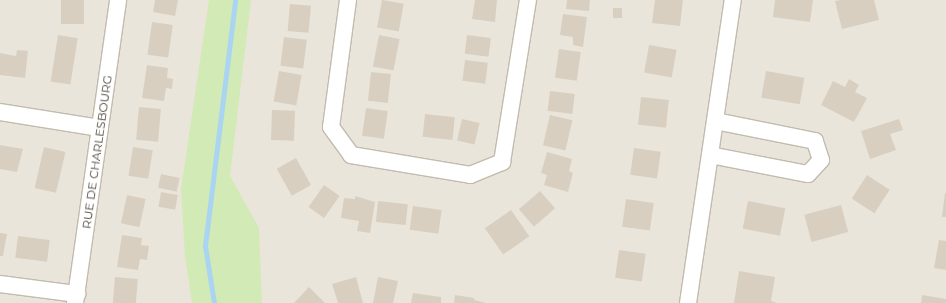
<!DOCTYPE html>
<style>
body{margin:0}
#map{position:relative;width:946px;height:303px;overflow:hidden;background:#f6f3ec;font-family:Montserrat,sans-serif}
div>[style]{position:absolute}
.residential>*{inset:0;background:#eae5da;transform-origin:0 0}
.green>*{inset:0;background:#d2eab5}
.stream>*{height:4.5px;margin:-2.25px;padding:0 2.25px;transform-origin:2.25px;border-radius:2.25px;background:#a9d4f2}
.building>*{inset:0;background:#d8cfc1;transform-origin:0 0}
.roads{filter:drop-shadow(1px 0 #c2bbae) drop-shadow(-1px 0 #c2bbae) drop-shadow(0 1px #c2bbae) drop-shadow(0 -1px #c2bbae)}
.street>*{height:16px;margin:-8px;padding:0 8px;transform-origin:8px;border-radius:8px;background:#fff}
span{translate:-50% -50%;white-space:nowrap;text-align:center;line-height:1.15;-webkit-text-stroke:4px #fff;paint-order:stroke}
.street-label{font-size:12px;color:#4b4439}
</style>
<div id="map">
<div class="residential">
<i style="left:0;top:0;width:946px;height:303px"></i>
</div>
<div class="green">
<i style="clip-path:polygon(209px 0,251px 0,230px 176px,259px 228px,262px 303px,192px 303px,185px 257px,181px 189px)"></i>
</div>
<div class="stream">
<i style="left:214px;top:303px;width:58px;rotate:-99deg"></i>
<i style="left:205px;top:246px;width:248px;rotate:-83deg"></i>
</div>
<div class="building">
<i style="left:61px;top:0;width:23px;height:24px"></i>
<i style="clip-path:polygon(155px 0,178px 0,175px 16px,153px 12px)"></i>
<i style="left:382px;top:0;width:22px;height:28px;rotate:10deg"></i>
<i style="clip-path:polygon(475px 0,497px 0,495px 22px,472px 19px)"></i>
<i style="clip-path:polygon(567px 0,590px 0,589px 11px,566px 9px)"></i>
<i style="clip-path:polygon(655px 0,683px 0,680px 26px,652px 23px)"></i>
<i style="clip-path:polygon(775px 0,813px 0,810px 22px,773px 17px)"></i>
<i style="clip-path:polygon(841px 0,874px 0,879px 20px,842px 29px,835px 1px)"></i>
<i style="left:290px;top:4px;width:21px;height:27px;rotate:5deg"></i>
<i style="left:613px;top:8px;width:9px;height:10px"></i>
<i style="clip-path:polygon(563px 14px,587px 17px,583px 47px,573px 45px,573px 37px,560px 35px)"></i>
<i style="left:152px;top:22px;width:21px;height:33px;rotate:8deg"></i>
<i style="left:58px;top:35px;width:20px;height:47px;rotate:9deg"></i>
<i style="left:379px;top:35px;width:21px;height:32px;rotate:11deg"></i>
<i style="left:467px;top:35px;width:24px;height:19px;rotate:7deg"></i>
<i style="left:284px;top:37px;width:23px;height:29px;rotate:7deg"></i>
<i style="left:649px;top:45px;width:28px;height:28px;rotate:10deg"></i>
<i style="left:559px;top:49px;width:22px;height:29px;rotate:8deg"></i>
<i style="clip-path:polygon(17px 50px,28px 51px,25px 78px,0 75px,0 53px,16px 56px)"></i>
<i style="left:465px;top:60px;width:23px;height:21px;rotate:7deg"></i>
<i style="clip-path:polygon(147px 65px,168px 68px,167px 78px,173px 79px,172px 89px,166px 88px,164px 101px,142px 98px)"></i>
<i style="left:279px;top:71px;width:23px;height:31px;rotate:10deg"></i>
<i style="left:766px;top:71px;width:39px;height:27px;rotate:10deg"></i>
<i style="left:371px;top:72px;width:20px;height:29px;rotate:6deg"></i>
<i style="clip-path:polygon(849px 79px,859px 85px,855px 92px,867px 98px,854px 122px,821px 105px,833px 81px,845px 87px)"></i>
<i style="left:550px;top:91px;width:25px;height:20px;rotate:7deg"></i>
<i style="left:641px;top:97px;width:28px;height:28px;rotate:6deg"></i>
<i style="left:139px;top:107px;width:22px;height:33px;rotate:5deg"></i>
<i style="left:366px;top:108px;width:22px;height:28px;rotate:8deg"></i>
<i style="left:272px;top:110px;width:23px;height:30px;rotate:2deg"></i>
<i style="left:425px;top:114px;width:30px;height:23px;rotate:6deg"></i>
<i style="left:550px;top:115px;width:23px;height:31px;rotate:13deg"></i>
<i style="left:462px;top:119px;width:18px;height:22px;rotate:13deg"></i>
<i style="clip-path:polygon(899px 119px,903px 130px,890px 134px,896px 150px,870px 159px,861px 131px)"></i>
<i style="clip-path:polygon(0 145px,23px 149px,17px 172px,0 169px)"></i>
<i style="left:44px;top:147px;width:22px;height:42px;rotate:13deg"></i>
<i style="left:133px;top:147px;width:20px;height:29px;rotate:9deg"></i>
<i style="left:634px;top:148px;width:27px;height:27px;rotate:8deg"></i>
<i style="clip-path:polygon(547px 152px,572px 159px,569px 171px,573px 173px,568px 192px,544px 185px,547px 175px,541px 173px)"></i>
<i style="left:296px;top:158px;width:31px;height:22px;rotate:61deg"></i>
<i style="left:161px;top:174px;width:19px;height:14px;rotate:12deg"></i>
<i style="left:867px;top:175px;width:27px;height:28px;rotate:33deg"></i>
<i style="left:324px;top:185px;width:19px;height:27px;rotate:35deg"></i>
<i style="left:540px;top:191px;width:23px;height:28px;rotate:49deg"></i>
<i style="left:161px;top:192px;width:17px;height:15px;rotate:10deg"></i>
<i style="clip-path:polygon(945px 193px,946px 193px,946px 217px,942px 217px)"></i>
<i style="left:127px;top:195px;width:19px;height:29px;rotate:12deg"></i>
<i style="clip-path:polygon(355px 196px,375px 202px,370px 233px,357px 231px,359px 221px,341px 218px,344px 198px,355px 199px)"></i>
<i style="left:626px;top:199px;width:28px;height:28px;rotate:8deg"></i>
<i style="left:378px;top:201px;width:30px;height:21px;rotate:6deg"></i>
<i style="left:748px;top:201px;width:38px;height:28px;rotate:11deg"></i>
<i style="left:841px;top:205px;width:28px;height:38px;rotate:75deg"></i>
<i style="left:413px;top:206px;width:29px;height:24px;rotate:8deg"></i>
<i style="left:511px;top:210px;width:32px;height:32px;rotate:55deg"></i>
<i style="clip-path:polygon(0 233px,7px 234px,3px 256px,0 256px)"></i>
<i style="clip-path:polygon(122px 235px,142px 238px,141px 245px,149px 246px,147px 260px,140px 259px,138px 270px,117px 267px)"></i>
<i style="left:18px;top:236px;width:32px;height:22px;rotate:7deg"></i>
<i style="clip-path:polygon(939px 240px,946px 241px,946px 270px,934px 268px)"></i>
<i style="left:619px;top:250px;width:27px;height:28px;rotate:8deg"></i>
<i style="clip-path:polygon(739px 271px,775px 277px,771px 301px,777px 303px,734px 303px)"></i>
<i style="left:115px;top:277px;width:23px;height:26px;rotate:5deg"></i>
<i style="clip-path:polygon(356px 277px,363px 303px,338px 303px,332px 284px)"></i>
<i style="clip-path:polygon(378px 277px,398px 281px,393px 303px,373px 303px)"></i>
<i style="clip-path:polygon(309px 287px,325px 303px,294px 303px)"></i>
<i style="clip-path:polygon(413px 293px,441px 297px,441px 303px,411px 303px)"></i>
<i style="clip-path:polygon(455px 295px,474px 298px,474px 300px,486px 303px,454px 303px)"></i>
<i style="clip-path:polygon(922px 295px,946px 299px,946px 303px,921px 303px)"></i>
</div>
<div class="roads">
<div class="street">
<i style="left:348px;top:0;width:128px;rotate:97.6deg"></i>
<i style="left:331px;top:127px;width:34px;rotate:54deg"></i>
<i style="left:351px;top:155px;width:121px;rotate:9.5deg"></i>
<i style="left:470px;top:175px;width:35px;rotate:-22deg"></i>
<i style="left:502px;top:162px;width:164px;rotate:-80.9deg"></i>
<i style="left:0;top:112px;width:101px;rotate:9.1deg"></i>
<i style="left:710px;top:155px;width:100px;rotate:11deg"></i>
<i style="left:808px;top:174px;width:19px;rotate:-47deg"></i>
<i style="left:821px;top:160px;width:20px;rotate:-108deg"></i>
<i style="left:815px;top:141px;width:101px;rotate:-168.6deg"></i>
<i style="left:0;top:284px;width:78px;rotate:7.4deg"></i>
<i style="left:75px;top:303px;width:306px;rotate:-81.9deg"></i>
<i style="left:688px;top:303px;width:306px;rotate:-81.6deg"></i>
</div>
</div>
<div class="street-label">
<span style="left:97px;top:152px;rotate:-82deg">RUE DE CHARLESBOURG</span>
</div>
</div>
